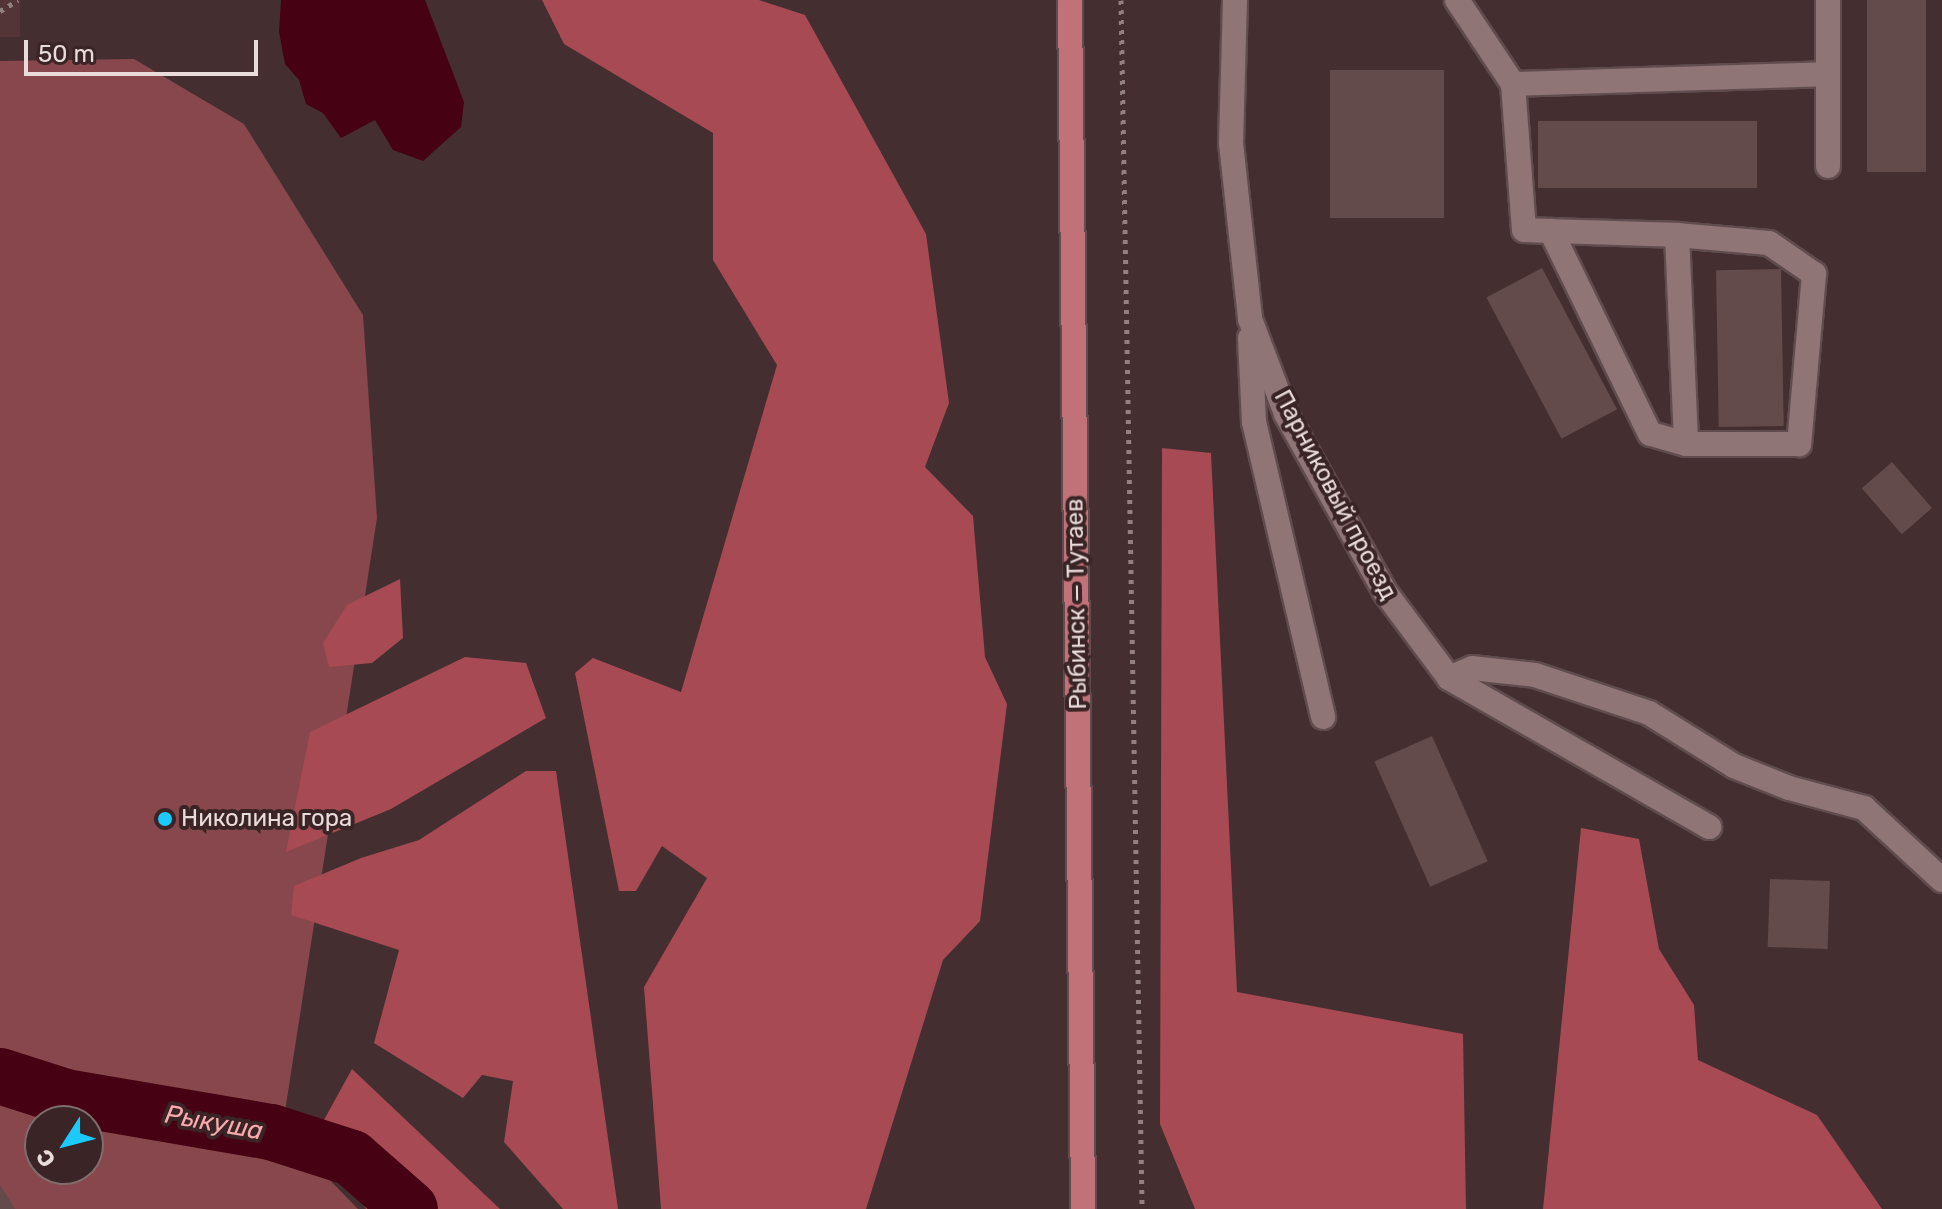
<!DOCTYPE html>
<meta charset="utf-8">
<style>
body{margin:0}
#map{position:relative;width:1942px;height:1209px;overflow:hidden;background:#452e2f;font-family:Rubik,sans-serif}
div>[style]{position:absolute}
.built>*{inset:0;background:#533537;transform-origin:0 0}
.green>*{inset:0;background:#87474c}
.forest>*{inset:0;background:#a74a54}
.water>*{inset:0;background:#460112}
.river>*{height:56px;margin:-28px;padding:0 28px;transform-origin:28px;border-radius:28px;background:#460112}
.building>*{inset:0;background:#634a4b;transform-origin:0 0}
.path>*{height:5px;margin-top:-2.5px;transform-origin:0;background:repeating-linear-gradient(90deg,#938080 0 4px,transparent 0 10px)}
.roads{filter:drop-shadow(2px 0 #604c4e) drop-shadow(-2px 0 #604c4e) drop-shadow(0 2px #604c4e) drop-shadow(0 -2px #604c4e)}
.minor>*{height:24px;margin:-12px;padding:0 12px;transform-origin:12px;border-radius:12px;background:#907576}
.major>*{height:24px;margin:-12px;padding:0 12px;transform-origin:12px;border-radius:12px;background:#c17178}
.dots>*{width:22px;height:22px;translate:-50% -50%;box-sizing:border-box;border:4px solid #3a2425;border-radius:50%}
span{translate:-50% -50%;white-space:nowrap;text-align:center;line-height:1.15;-webkit-text-stroke:8px #3a2425;paint-order:stroke}
.street-label{font-size:24px;color:#eadbdb}
.poi-label{font-size:24px;color:#eadbdb}
.left{translate:0 -50%;text-align:left}
.water-label{font-size:26px;color:#f8aaaf;font-style:italic}
.north{position:absolute;left:24px;top:1105px;width:80px;height:80px;box-sizing:border-box;background:#3a2425;border:2px solid #806d6e;border-radius:50%;rotate:234deg;font-size:22px;font-weight:700;line-height:32px;text-align:center;color:#eadbdb}
.north::after{content:'';display:block;margin:auto;width:28px;height:36px;background:#1cc9fc;clip-path:polygon(50% 0,100% 100%,50% 72%,0 100%)}
.scale{position:absolute;left:24px;top:40px;width:234px;height:36px;box-sizing:border-box;border:4px solid #eadbdb;border-top:0;padding-left:10px;font-size:24px;line-height:28px;white-space:nowrap;color:#eadbdb;-webkit-text-stroke:6px #3a2425;paint-order:stroke}
</style>
<div id="map">
<div class="built">
<i style="left:0;top:0;width:20px;height:37px"></i>
</div>
<div class="green">
<i style="clip-path:polygon(evenodd,134px 59px,244px 124px,363px 315px,377px 518px,282px 1131px,358px 1209px,0 1209px,0 61px,134px 59px,40px 1121px,88px 1121px,88px 1169px,40px 1169px,40px 1121px)"></i>
</div>
<div class="forest">
<i style="clip-path:polygon(542px 0,759px 0,805px 15px,926px 234px,949px 403px,925px 467px,973px 516px,985px 657px,1007px 704px,980px 921px,943px 960px,866px 1209px,661px 1209px,644px 987px,707px 878px,662px 846px,636px 891px,619px 891px,575px 673px,593px 658px,681px 692px,777px 365px,713px 260px,713px 133px,564px 44px)"></i>
<i style="clip-path:polygon(1162px 448px,1211px 453px,1237px 992px,1463px 1034px,1466px 1209px,1195px 1209px,1160px 1124px)"></i>
<i style="clip-path:polygon(400px 579px,403px 638px,372px 663px,329px 667px,323px 643px,347px 605px)"></i>
<i style="clip-path:polygon(465px 657px,526px 663px,546px 718px,391px 809px,286px 852px,310px 732px)"></i>
<i style="clip-path:polygon(526px 771px,556px 771px,618px 1209px,563px 1209px,504px 1142px,513px 1081px,482px 1075px,463px 1098px,374px 1043px,399px 950px,291px 915px,294px 886px,361px 858px,419px 840px)"></i>
<i style="clip-path:polygon(1581px 828px,1639px 839px,1659px 949px,1694px 1005px,1698px 1060px,1817px 1115px,1882px 1209px,1543px 1209px)"></i>
<i style="clip-path:polygon(352px 1069px,500px 1209px,366px 1209px,319px 1129px)"></i>
</div>
<div class="water">
<i style="clip-path:polygon(281px 0,425px 0,464px 102px,461px 127px,423px 161px,393px 150px,375px 120px,341px 138px,323px 113px,306px 104px,299px 80px,285px 64px,279px 32px)"></i>
</div>
<div class="river">
<i style="left:0;top:1076px;width:69px;rotate:17.7deg"></i>
<i style="left:66px;top:1097px;width:208px;rotate:9.7deg"></i>
<i style="left:271px;top:1132px;width:85px;rotate:17.8deg"></i>
<i style="left:352px;top:1158px;width:77px;rotate:41.3deg"></i>
</div>
<div class="building">
<i style="left:1867px;top:0;width:59px;height:172px"></i>
<i style="left:1330px;top:70px;width:114px;height:148px"></i>
<i style="left:1538px;top:121px;width:219px;height:67px"></i>
<i style="left:1542px;top:268px;width:160px;height:63px;rotate:62deg"></i>
<i style="left:1781px;top:269px;width:157px;height:65px;rotate:89deg"></i>
<i style="left:1892px;top:462px;width:61px;height:40px;rotate:49deg"></i>
<i style="left:1432px;top:736px;width:137px;height:63px;rotate:66deg"></i>
<i style="left:1770px;top:879px;width:60px;height:68px;rotate:2deg"></i>
<i style="clip-path:polygon(0 1185px,15px 1209px,0 1209px)"></i>
</div>
<div class="path">
<i style="left:1121px;top:0;width:1209px;rotate:89deg"></i>
<i style="left:0;top:11px;width:21px;rotate:-31deg"></i>
</div>
<div class="roads">
<div class="minor">
<i style="left:1235px;top:0;width:143px;rotate:91.6deg"></i>
<i style="left:1231px;top:143px;width:177px;rotate:83.8deg"></i>
<i style="left:1250px;top:319px;width:102px;rotate:69.2deg"></i>
<i style="left:1286px;top:414px;width:204px;rotate:60.9deg"></i>
<i style="left:1385px;top:592px;width:107px;rotate:53.3deg"></i>
<i style="left:1449px;top:678px;width:300px;rotate:29.8deg"></i>
<i style="left:1457px;top:0;width:101px;rotate:56.3deg"></i>
<i style="left:1513px;top:84px;width:315px;rotate:-1.8deg"></i>
<i style="left:1513px;top:84px;width:146px;rotate:85.7deg"></i>
<i style="left:1524px;top:230px;width:27px;rotate:2deg"></i>
<i style="left:1551px;top:231px;width:126px;rotate:1.8deg"></i>
<i style="left:1677px;top:235px;width:209px;rotate:87.5deg"></i>
<i style="left:1686px;top:444px;width:37px;rotate:-164deg"></i>
<i style="left:1650px;top:434px;width:226px;rotate:-116deg"></i>
<i style="left:1828px;top:166px;width:166px;rotate:-90deg"></i>
<i style="left:1677px;top:235px;width:92px;rotate:5deg"></i>
<i style="left:1769px;top:243px;width:55px;rotate:34.6deg"></i>
<i style="left:1814px;top:274px;width:171px;rotate:95deg"></i>
<i style="left:1799px;top:444px;width:113px;rotate:180deg"></i>
<i style="left:1250px;top:338px;width:84px;rotate:87.3deg"></i>
<i style="left:1254px;top:422px;width:303px;rotate:76.8deg"></i>
<i style="left:1449px;top:678px;width:25px;rotate:-23deg"></i>
<i style="left:1472px;top:668px;width:63px;rotate:6.3deg"></i>
<i style="left:1535px;top:675px;width:120px;rotate:18.4deg"></i>
<i style="left:1649px;top:713px;width:100px;rotate:31.9deg"></i>
<i style="left:1734px;top:766px;width:59px;rotate:21.8deg"></i>
<i style="left:1789px;top:788px;width:78px;rotate:14.9deg"></i>
<i style="left:1864px;top:808px;width:106px;rotate:42.7deg"></i>
</div>
<div class="major">
<i style="left:1070px;top:0;width:1209px;rotate:89.38deg"></i>
</div>
</div>
<div class="dots">
<i style="left:165px;top:819px;background:#1cc9fc"></i>
</div>
<div class="street-label">
<span style="left:1335px;top:495px;rotate:62deg">Парниковый проезд</span>
<span style="left:1077px;top:604px;rotate:-91deg">Рыбинск — Тутаев</span>
</div>
<div class="poi-label">
<span class="left" style="left:181px;top:819px">Николина гора</span>
</div>
<div class="water-label">
<span style="left:214px;top:1123px;rotate:10deg">Рыкуша</span>
</div>
<div class="north">С</div>
<div class="scale">50 m</div>
</div>
